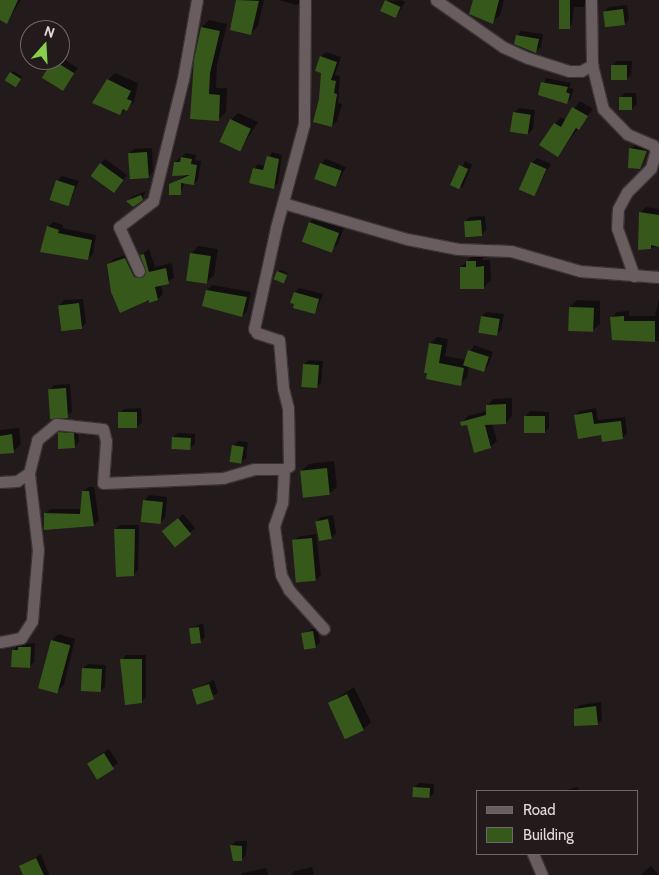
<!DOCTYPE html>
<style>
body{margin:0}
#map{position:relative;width:659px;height:875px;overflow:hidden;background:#231a1c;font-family:Cabin,sans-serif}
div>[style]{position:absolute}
.shadow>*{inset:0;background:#0007;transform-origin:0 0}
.building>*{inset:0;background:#37581b;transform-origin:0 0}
.roads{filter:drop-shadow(1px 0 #3b3436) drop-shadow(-1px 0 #3b3436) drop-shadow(0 1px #3b3436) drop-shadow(0 -1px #3b3436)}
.minor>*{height:11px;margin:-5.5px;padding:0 5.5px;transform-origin:5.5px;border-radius:5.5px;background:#695d60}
span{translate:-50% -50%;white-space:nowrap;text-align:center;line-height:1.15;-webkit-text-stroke:5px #231a1c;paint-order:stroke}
.legend{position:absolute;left:476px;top:790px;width:162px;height:65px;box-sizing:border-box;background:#231a1c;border:1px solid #6f6769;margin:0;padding:6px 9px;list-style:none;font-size:15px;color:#e2dbdd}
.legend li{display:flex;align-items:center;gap:10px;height:25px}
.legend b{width:25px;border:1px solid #6f6769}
.north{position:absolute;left:20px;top:20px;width:50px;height:50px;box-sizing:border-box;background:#231a1c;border:1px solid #6f6769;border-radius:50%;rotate:19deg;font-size:14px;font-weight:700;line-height:20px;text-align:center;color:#e2dbdd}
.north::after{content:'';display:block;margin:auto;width:18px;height:22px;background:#87cf4a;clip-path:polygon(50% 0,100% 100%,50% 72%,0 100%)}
</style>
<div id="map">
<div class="shadow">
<i style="clip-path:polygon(0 0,21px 0,7px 22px,0 19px)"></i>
<i style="clip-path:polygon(238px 0,264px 0,258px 26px,251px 33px,231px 29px)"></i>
<i style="clip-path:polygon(278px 0,302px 0,297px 5px)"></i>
<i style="clip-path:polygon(401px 0,405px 2px,396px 17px,386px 1px)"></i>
<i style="clip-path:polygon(474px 0,504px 0,500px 15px,492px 22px)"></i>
<i style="clip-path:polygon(559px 0,588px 0,583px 7px,574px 7px,572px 24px,567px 28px)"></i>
<i style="clip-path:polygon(627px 5px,629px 19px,625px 24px,604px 12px,609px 7px)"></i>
<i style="clip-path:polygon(209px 20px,227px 24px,217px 65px,216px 88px,227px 88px,226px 112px,219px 119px,191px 118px,202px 27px)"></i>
<i style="clip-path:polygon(521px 31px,543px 34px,541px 47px,536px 51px,517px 36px)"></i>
<i style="clip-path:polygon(326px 52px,341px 57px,335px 75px,340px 76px,338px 103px,342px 104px,337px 121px,332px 126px,321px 100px,321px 56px)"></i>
<i style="clip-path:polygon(60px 57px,78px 68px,63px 88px,43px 77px,53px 60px,60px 60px)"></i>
<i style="clip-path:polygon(617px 61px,632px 61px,631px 75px,627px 79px,613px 65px)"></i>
<i style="clip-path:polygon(13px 71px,22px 77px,17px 84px,11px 73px)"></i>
<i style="clip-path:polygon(115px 73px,138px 83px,134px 102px,120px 114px,108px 80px)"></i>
<i style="clip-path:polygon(546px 78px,571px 83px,569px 88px,574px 89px,571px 98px,567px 102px,540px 94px)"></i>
<i style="clip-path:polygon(625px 93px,636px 93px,637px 104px,632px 109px,620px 98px)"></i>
<i style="clip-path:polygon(580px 101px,593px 109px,558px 155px,555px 124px,561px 117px,566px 120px)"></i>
<i style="clip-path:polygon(519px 108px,535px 110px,533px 129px,528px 134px,514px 113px)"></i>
<i style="clip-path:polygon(238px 113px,258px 122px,240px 150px,231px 120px)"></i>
<i style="clip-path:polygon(635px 144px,651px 146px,639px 167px,631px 149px)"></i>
<i style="clip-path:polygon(152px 148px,153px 172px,148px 177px,129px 154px,134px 149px)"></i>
<i style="clip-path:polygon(272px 152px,282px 155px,278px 183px,274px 187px,254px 169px,258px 164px,265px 166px)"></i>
<i style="clip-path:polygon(186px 153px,196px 155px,195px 160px,201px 161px,198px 180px,194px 184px,185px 182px,180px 194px,170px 184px,188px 174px,175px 162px)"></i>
<i style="clip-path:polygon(537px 158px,551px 164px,534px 195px,532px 163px)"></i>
<i style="clip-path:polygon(105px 159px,127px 175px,118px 186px,101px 163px)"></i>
<i style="clip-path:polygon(326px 159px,346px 167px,336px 186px,321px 164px)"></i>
<i style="left:465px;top:161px;width:8px;height:26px;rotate:23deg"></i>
<i style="clip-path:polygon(62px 176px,79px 181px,69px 204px,57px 181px)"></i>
<i style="clip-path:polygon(146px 191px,142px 199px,128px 201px,132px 197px)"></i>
<i style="clip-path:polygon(646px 207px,659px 209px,659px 246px,651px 248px,640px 213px)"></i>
<i style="clip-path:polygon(318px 215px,345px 225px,338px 244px,331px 251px,303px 241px,310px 222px)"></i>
<i style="clip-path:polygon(485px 216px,486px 230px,481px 235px,465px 221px,470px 217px)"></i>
<i style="clip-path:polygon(53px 222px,63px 225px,62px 228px,96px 235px,93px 254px,88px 259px,48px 227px)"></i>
<i style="clip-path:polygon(198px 246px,218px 249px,214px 275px,206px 283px,191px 254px)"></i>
<i style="clip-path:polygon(149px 249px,155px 267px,172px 263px,174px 278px,161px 285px,163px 294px,158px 299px,108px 264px,114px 259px,131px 253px,140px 272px,147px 273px,141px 255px)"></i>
<i style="clip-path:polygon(474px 254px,483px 254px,483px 260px,490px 260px,491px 280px,483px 288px,461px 267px)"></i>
<i style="clip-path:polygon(280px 270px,288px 273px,283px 281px,278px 272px)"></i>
<i style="clip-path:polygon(212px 285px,251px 292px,247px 311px,242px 316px,207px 290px)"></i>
<i style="clip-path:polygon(299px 288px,323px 294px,315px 313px,295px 292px)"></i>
<i style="clip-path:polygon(83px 299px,86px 323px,81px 328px,60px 305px,64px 300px)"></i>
<i style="clip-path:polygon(659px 299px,659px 341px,614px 339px,612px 317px,617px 312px,629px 311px,629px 316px,655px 316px)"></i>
<i style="clip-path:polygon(577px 300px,600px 301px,600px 324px,592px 331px,570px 307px)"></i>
<i style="clip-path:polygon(487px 312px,504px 314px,501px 330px,496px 334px,482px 316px)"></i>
<i style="clip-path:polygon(437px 337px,448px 339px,445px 356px,466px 360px,474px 345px,493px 352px,488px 366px,483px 371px,469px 366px,467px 377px,460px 384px,428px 378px,430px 344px)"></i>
<i style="clip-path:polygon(309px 360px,323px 361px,321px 383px,316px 388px,304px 364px)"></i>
<i style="clip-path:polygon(70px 384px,72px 412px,67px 416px,50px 390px,54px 385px)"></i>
<i style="clip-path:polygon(512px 398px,512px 416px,506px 423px,492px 423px,497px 441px,490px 447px,468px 424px,462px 422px,468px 416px,487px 411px,487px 406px,493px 399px)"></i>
<i style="clip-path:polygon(141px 408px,142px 422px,137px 427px,119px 414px,124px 409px)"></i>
<i style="clip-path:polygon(596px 408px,598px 420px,625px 417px,627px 433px,623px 438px,602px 434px,575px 416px,580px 411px)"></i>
<i style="clip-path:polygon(530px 411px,549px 412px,549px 428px,544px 433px,526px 416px)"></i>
<i style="clip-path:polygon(19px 428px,21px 444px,13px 452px,0 453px,0 430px)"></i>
<i style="clip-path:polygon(63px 429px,78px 429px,79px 442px,74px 447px,59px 448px,58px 434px)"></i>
<i style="clip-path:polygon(178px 433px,195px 434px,195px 444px,190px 448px,173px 437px)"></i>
<i style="clip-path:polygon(238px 441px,248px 442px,246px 458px,241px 462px,233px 446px)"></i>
<i style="clip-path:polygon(334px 461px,337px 487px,329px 494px,301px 471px,309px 464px)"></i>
<i style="clip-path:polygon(88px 487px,94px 487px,99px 520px,94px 525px,45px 528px,45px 514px,50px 509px,81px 509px,83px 492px)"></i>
<i style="clip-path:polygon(149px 495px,167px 497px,165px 518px,160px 523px,145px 500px)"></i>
<i style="clip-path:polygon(183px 514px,195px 528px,176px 545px,169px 526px)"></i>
<i style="clip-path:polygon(333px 515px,336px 533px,332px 538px,317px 521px,321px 517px)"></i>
<i style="clip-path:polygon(120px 525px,139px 525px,138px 570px,133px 575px,115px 530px)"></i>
<i style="clip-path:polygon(316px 534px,321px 575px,316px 580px,293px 542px,298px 537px)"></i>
<i style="clip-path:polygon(203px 623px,205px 637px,200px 642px,190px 629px)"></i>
<i style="clip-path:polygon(317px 627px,320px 642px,315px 647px,302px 634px)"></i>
<i style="clip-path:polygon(58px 634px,75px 639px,64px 685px,57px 691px,52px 641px)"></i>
<i style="clip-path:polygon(35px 643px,34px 662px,29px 667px,14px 650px,18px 645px)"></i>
<i style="clip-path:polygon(126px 655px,146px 655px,146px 697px,141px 702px,122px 660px)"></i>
<i style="clip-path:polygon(88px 664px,106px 665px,105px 687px,100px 691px,84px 668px)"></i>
<i style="clip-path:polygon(214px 680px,218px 693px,197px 703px,193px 690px)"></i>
<i style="clip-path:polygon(354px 687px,371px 722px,364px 729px,329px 703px)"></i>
<i style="clip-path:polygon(601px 702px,602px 720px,597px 724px,575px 709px,580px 705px)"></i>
<i style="left:109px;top:749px;width:17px;height:26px;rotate:57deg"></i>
<i style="clip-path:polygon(419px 783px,434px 784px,434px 793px,429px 798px,414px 788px)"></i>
<i style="clip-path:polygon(578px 787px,579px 791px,562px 791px)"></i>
<i style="clip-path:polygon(236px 841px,247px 841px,246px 855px,241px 860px,231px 846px)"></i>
<i style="clip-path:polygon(41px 854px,49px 875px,25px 875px,21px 867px)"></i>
<i style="clip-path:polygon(651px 866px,659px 875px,641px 875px,646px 870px)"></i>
<i style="clip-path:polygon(312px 867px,314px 875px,291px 875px,295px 871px)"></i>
<i style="clip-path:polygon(266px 868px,268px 875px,241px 875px,243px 873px)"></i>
</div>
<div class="building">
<i style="clip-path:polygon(0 0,18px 0,7px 24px,0 20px)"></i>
<i style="clip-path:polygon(236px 0,259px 1px,251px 35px,230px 30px)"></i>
<i style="left:385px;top:0;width:17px;height:12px;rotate:24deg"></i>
<i style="clip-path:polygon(473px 0,499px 0,493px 24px,469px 14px)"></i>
<i style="left:559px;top:0;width:11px;height:29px"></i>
<i style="left:623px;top:9px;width:16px;height:20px;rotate:83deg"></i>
<i style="clip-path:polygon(201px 27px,220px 31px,210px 73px,209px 94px,220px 95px,219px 121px,190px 119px,194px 60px)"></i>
<i style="clip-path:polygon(516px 35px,539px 39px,536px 53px,514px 44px)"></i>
<i style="clip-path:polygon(320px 56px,337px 62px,331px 80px,336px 81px,334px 93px,337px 94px,332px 127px,313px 122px,319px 99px,321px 73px,315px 71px)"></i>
<i style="left:53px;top:60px;width:25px;height:21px;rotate:32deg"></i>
<i style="left:611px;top:65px;width:16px;height:15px"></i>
<i style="left:10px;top:72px;width:13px;height:10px;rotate:32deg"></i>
<i style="clip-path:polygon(107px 79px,131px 91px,127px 99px,132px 101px,127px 111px,123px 109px,120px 115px,92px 103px)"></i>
<i style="clip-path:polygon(541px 82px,568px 87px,566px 92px,570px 94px,567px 104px,538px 95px)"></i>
<i style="left:619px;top:97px;width:13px;height:13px"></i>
<i style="clip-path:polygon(572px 107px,588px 116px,579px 130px,576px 128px,558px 157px,539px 145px,554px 123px,561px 127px)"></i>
<i style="left:513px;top:112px;width:18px;height:20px;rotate:9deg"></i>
<i style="left:230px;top:119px;width:23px;height:25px;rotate:25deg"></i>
<i style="clip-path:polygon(629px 148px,647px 151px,640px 169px,628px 168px)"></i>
<i style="left:147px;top:152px;width:26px;height:19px;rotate:86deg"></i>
<i style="clip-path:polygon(267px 156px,279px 159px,274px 189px,249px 183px,253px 168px,263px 170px)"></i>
<i style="clip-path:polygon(181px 157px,192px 159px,191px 164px,197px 165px,194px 185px,181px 183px,181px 195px,169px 195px,169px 184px,190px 175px,172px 176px,174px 162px,180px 162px)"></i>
<i style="left:531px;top:162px;width:17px;height:30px;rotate:24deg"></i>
<i style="left:100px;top:163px;width:29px;height:16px;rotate:36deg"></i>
<i style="left:320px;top:163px;width:23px;height:17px;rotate:20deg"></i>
<i style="left:459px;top:165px;width:10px;height:22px;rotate:24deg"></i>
<i style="left:56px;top:180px;width:20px;height:21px;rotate:18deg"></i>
<i style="clip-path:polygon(141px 195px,143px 200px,133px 207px,126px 201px)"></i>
<i style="clip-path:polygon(639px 212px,659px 215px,659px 247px,651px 245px,651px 249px,638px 250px)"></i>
<i style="left:481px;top:220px;width:16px;height:17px;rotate:86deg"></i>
<i style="left:309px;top:222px;width:32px;height:21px;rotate:20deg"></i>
<i style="clip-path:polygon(47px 226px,59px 230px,58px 233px,92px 240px,88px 260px,40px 252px)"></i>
<i style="left:190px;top:253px;width:21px;height:28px;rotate:8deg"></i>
<i style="clip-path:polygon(144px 254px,149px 272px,166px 268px,169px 284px,155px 287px,158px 300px,149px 303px,149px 300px,120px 313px,111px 292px,107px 264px,125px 258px,134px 277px,142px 278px,146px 271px,140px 255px)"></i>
<i style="clip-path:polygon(466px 261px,476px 261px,476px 267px,484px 266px,484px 289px,460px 289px,460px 267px,466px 267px)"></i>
<i style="left:277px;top:271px;width:11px;height:9px;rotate:22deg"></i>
<i style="clip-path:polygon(206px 290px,247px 297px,242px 317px,202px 306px)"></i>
<i style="clip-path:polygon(294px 292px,319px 299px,315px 314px,293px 308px,294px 304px,290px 303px)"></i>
<i style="left:79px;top:303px;width:26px;height:21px;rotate:83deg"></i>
<i style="left:569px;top:307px;width:25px;height:24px;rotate:2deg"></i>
<i style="left:481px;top:316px;width:19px;height:17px;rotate:9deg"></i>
<i style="clip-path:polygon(624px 316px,624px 321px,655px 321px,655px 342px,612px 340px,610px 317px)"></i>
<i style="clip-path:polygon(429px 343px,442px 345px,439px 363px,464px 368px,461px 386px,426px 379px,427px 373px,424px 373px)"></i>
<i style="left:468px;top:350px;width:22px;height:16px;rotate:18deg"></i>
<i style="left:303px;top:364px;width:16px;height:23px;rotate:4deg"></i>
<i style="left:66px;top:388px;width:30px;height:18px;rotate:86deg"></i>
<i style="clip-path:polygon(506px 404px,506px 424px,485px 425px,491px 448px,474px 453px,467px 425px,461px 426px,460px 422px,486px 415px,486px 405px)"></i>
<i style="left:137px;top:412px;width:16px;height:19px;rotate:90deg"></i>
<i style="clip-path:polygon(592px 412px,594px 424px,621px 421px,623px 439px,602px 442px,601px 435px,578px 439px,574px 415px)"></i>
<i style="left:524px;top:416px;width:21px;height:17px"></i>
<i style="clip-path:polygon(58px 432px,74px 433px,75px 448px,58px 449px)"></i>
<i style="clip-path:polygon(12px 434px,14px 453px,0 454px,0 436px)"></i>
<i style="left:172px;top:437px;width:19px;height:12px;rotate:3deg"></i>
<i style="left:232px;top:445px;width:12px;height:17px;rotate:9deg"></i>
<i style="left:327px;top:468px;width:27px;height:27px;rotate:84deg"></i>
<i style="clip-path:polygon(82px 491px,89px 491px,94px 526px,44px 530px,44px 513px,80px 514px)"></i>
<i style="left:143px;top:500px;width:20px;height:22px;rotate:6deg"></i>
<i style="left:178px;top:518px;width:21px;height:21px;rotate:51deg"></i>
<i style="left:328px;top:519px;width:20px;height:13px;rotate:79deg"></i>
<i style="clip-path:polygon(114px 529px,135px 529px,134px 576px,116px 577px)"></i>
<i style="left:312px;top:538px;width:43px;height:20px;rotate:85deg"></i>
<i style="left:199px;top:627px;width:16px;height:10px;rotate:83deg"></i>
<i style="left:313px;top:631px;width:17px;height:12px;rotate:80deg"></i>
<i style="left:51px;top:640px;width:20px;height:50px;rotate:15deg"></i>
<i style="clip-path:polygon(18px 647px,31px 647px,30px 668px,11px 667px,12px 650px,18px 650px)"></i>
<i style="clip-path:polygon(120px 659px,142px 659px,142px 703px,125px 705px)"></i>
<i style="left:82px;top:668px;width:20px;height:23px;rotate:3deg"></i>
<i style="left:209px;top:684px;width:16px;height:18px;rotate:72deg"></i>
<i style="left:347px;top:694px;width:40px;height:21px;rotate:65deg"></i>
<i style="clip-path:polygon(596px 706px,598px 725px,574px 726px,574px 709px)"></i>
<i style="left:104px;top:753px;width:19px;height:20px;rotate:58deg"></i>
<i style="left:413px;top:787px;width:17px;height:10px;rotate:3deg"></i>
<i style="clip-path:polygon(230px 845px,242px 846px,242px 861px,233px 861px)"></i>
<i style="clip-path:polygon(36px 858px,44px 875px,23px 875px,19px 866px)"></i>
</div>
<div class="roads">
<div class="minor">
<i style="left:305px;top:0;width:124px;rotate:90.5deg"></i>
<i style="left:304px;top:124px;width:108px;rotate:105.1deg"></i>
<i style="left:276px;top:228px;width:103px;rotate:102.3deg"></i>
<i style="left:254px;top:329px;width:5px;rotate:53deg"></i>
<i style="left:257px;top:333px;width:23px;rotate:18deg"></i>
<i style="left:279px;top:340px;width:48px;rotate:85.2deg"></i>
<i style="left:283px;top:388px;width:21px;rotate:76deg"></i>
<i style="left:288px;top:408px;width:58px;rotate:89deg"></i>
<i style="left:289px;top:466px;width:6px;rotate:149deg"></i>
<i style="left:284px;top:469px;width:34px;rotate:93deg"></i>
<i style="left:282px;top:503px;width:24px;rotate:109deg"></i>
<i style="left:274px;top:526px;width:49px;rotate:81.9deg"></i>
<i style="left:281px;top:575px;width:17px;rotate:62deg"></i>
<i style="left:289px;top:590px;width:52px;rotate:48.1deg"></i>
<i style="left:436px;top:0;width:82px;rotate:35deg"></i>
<i style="left:503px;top:47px;width:27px;rotate:24deg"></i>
<i style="left:528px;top:58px;width:43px;rotate:17.6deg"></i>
<i style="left:569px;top:71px;width:12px"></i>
<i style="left:581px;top:71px;width:13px;rotate:-29deg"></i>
<i style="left:591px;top:0;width:65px;rotate:89.1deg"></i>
<i style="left:592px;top:65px;width:45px;rotate:76deg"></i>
<i style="left:603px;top:109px;width:35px;rotate:46deg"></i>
<i style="left:627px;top:134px;width:28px;rotate:23deg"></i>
<i style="left:653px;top:145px;width:6px;rotate:59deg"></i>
<i style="left:656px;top:150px;width:19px;rotate:106deg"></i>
<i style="left:651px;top:168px;width:34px;rotate:135deg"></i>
<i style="left:627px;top:192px;width:19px;rotate:118deg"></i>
<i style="left:618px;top:209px;width:19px;rotate:93deg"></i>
<i style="left:617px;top:228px;width:51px;rotate:70.5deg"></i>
<i style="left:283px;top:203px;width:129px;rotate:16.2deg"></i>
<i style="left:407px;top:239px;width:52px;rotate:11.1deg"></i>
<i style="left:458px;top:249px;width:53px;rotate:2.2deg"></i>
<i style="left:511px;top:251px;width:72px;rotate:16.2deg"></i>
<i style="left:580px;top:271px;width:79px;rotate:4.3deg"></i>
<i style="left:139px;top:271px;width:48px;rotate:-114.4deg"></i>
<i style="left:119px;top:227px;width:43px;rotate:-37.4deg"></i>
<i style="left:153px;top:201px;width:126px;rotate:-76.2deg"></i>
<i style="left:183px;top:79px;width:80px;rotate:-80deg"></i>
<i style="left:0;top:482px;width:17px;rotate:-3deg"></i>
<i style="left:17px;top:481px;width:14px;rotate:-34deg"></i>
<i style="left:0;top:642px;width:21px;rotate:-11deg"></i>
<i style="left:21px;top:638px;width:20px;rotate:-57deg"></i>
<i style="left:32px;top:621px;width:71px;rotate:-85.2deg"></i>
<i style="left:38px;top:550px;width:78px;rotate:-96.7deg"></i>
<i style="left:29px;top:473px;width:34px;rotate:-76deg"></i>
<i style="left:37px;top:440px;width:25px;rotate:-40deg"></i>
<i style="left:56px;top:424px;width:47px;rotate:6.1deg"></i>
<i style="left:103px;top:429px;width:12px;rotate:76deg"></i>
<i style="left:106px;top:441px;width:42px;rotate:94.1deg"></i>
<i style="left:103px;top:483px;width:120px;rotate:-2.4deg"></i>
<i style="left:223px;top:478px;width:33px;rotate:-16deg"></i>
<i style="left:255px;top:469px;width:29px"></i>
<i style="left:533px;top:854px;width:23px;rotate:67deg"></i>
</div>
</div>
<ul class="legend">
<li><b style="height:6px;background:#695d60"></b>Road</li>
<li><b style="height:14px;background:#37581b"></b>Building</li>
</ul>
<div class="north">N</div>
</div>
